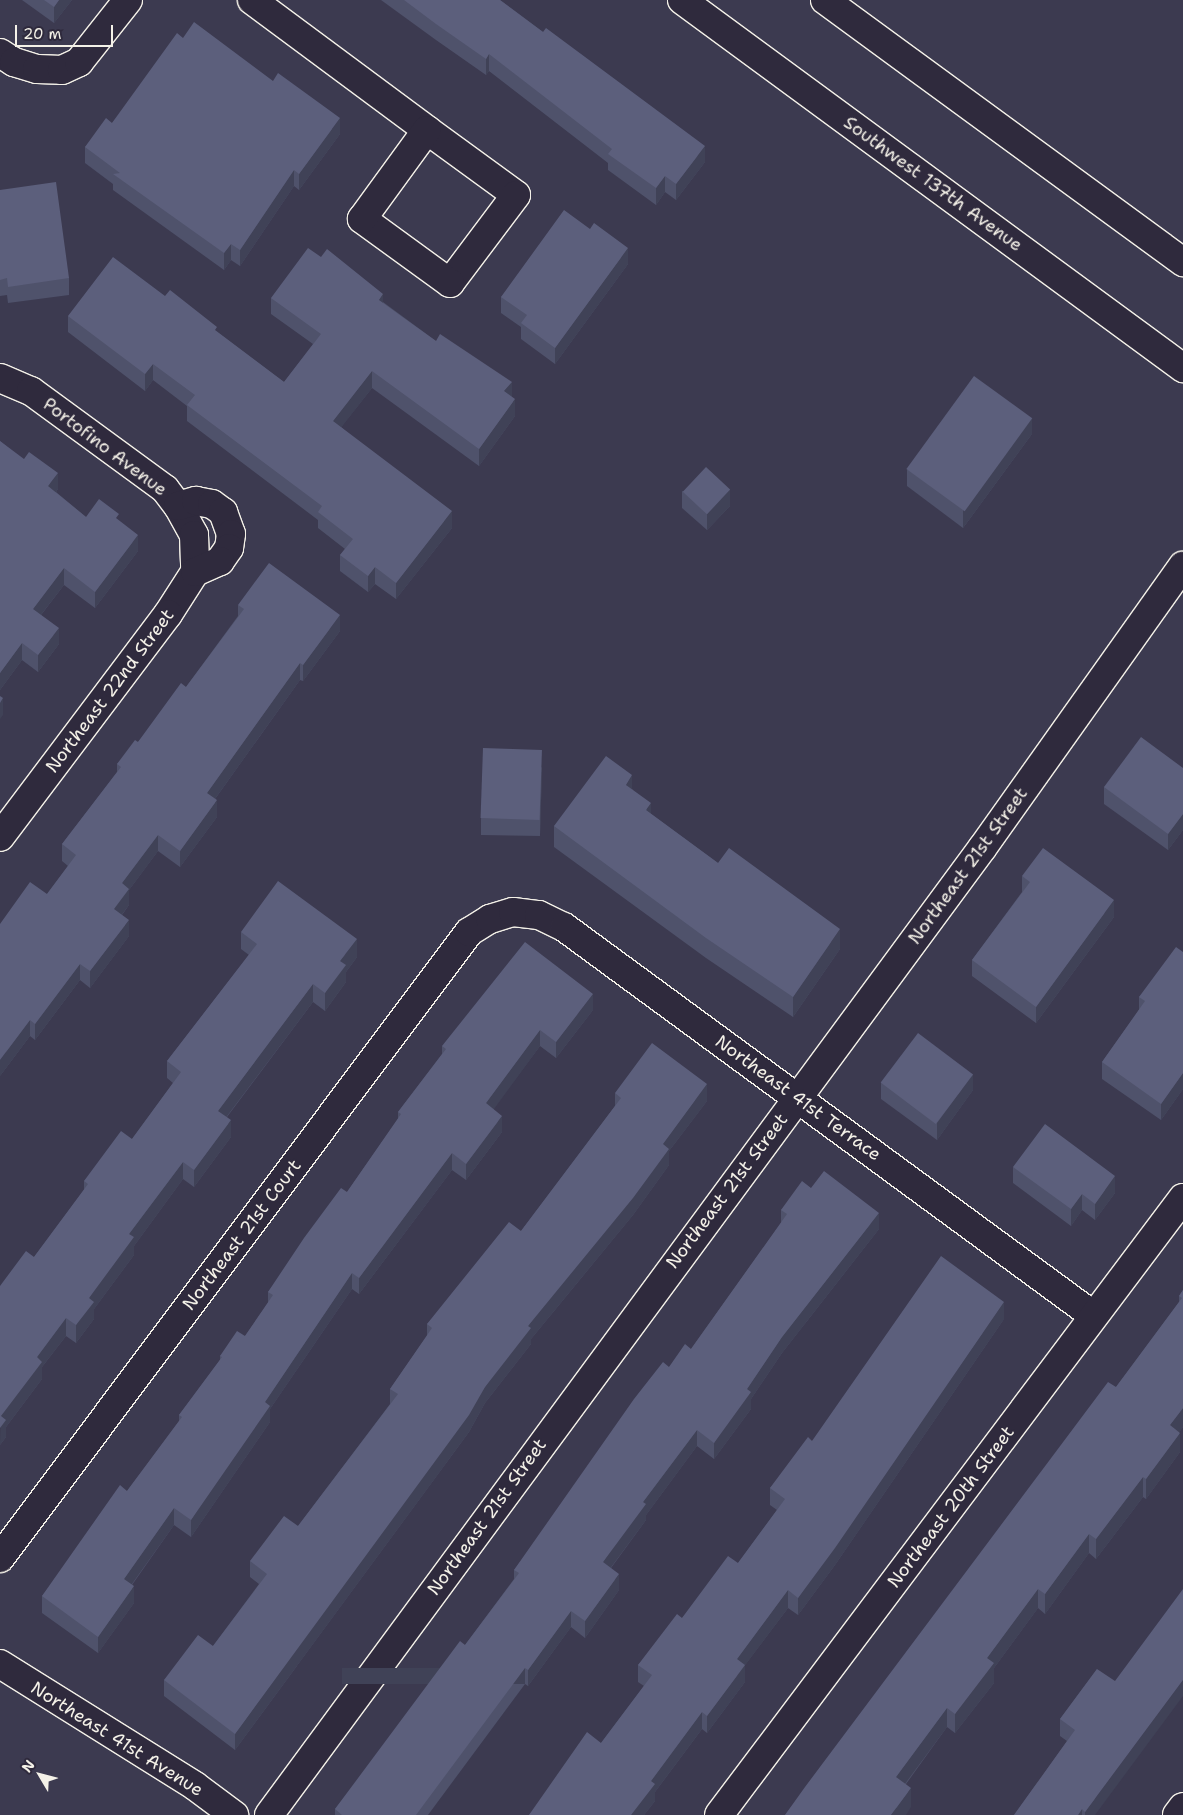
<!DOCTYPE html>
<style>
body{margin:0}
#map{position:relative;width:1183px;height:1815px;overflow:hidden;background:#3c3a50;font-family:"Shantell Sans",sans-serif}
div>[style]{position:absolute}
.roads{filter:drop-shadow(1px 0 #f4f1e8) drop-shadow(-1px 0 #f4f1e8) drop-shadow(0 1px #f4f1e8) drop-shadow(0 -1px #f4f1e8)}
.street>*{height:28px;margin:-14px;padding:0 14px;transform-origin:14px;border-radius:14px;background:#2f2a3d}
.secondary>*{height:28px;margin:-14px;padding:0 14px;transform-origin:14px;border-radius:14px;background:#2f2a3d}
.wall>*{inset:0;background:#4f526b}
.shaded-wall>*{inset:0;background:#404257;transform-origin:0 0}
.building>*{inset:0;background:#5c5f7c;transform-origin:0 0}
span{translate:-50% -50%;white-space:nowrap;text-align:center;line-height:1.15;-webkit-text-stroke:4px #2f2a3d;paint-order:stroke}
.street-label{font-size:18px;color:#f4f1e8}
.north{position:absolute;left:15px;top:1750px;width:50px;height:50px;-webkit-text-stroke:4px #2f2a3d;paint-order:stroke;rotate:307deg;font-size:14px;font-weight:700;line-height:20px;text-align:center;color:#f4f1e8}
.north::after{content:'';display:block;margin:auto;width:18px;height:22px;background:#f4f1e8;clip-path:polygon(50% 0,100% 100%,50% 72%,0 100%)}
.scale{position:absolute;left:15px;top:25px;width:98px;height:22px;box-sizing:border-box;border:2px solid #f4f1e8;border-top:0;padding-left:6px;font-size:15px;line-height:18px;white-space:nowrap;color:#f4f1e8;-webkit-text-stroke:4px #2f2a3d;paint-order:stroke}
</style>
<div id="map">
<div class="roads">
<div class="street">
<i style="left:252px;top:0;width:218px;rotate:36.6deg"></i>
<i style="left:427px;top:130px;width:110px;rotate:36.1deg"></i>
<i style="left:516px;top:195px;width:110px;rotate:126.9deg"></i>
<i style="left:450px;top:283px;width:109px;rotate:-144deg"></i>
<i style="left:362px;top:219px;width:110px;rotate:-53.9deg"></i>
<i style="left:0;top:53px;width:17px;rotate:33deg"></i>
<i style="left:14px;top:62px;width:24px;rotate:17deg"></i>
<i style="left:37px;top:69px;width:25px;rotate:2deg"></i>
<i style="left:62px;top:70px;width:19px;rotate:-25deg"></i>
<i style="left:79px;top:62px;width:79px;rotate:-51.7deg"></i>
<i style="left:0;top:378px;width:34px;rotate:23deg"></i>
<i style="left:31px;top:391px;width:166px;rotate:36.2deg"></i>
<i style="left:165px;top:489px;width:21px;rotate:53deg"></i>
<i style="left:178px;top:506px;width:33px;rotate:61deg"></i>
<i style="left:194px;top:535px;width:37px;rotate:88deg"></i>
<i style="left:195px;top:572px;width:50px;rotate:122.7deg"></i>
<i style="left:168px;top:614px;width:279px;rotate:127deg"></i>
<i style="left:178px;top:506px;width:19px;rotate:-16deg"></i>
<i style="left:196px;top:501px;width:16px;rotate:11deg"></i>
<i style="left:212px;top:504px;width:14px;rotate:36deg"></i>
<i style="left:223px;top:512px;width:23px;rotate:70deg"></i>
<i style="left:231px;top:534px;width:14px;rotate:98deg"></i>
<i style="left:229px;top:548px;width:16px;rotate:125deg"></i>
<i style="left:220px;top:561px;width:27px;rotate:156deg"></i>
<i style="left:0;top:1558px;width:782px;rotate:-53.16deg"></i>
<i style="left:469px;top:932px;width:25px;rotate:-32deg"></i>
<i style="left:490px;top:919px;width:24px;rotate:-17deg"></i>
<i style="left:513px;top:912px;width:26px;rotate:7deg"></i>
<i style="left:539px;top:915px;width:28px;rotate:26deg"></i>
<i style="left:564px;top:927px;width:657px;rotate:36.28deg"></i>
<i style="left:0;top:1664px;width:230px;rotate:32deg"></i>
<i style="left:195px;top:1786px;width:49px;rotate:36.6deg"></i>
<i style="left:269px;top:1815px;width:1203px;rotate:-53.59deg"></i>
<i style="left:983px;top:847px;width:345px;rotate:-54.6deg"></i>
<i style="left:719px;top:1815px;width:772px;rotate:-53.06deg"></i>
<i style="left:1177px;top:1815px;width:10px;rotate:-53deg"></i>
</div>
<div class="secondary">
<i style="left:682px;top:0;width:622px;rotate:36.3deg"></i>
<i style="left:825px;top:0;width:444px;rotate:36.2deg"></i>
</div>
</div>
<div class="wall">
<i style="clip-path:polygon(22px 0,72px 0,54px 23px)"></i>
<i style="clip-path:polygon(381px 0,500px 0,543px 32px,705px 162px,676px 200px,665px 192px,656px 205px,608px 170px,608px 163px,489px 71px,486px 75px,436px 40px)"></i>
<i style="clip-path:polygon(183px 38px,340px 134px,299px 190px,294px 186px,240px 266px,231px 260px,224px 270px,113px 190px,113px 184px,85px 163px,85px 147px,112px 123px)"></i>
<i style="clip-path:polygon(0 190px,69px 278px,69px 295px,8px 303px,7px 295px,0 296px)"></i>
<i style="clip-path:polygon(590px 229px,628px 264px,555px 364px,521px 339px,521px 327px,501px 313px,501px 297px)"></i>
<i style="clip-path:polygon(165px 296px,217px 332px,284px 382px,313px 344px,271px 314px,271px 298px,383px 302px,512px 397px,515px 416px,479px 466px,372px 388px,341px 427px,452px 528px,396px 599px,375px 584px,368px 592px,340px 571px,340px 555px,345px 549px,318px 528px,318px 520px,187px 421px,187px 406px,153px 380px,145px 391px,68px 332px,68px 316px)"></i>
<i style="clip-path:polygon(1032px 434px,963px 528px,907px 486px,907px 470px)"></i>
<i style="clip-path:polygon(0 441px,58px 489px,56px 492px,86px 517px,119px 521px,138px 551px,95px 608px,64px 585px,41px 615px,59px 644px,38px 672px,22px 660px,0 690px)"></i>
<i style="clip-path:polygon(682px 491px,730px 506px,707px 530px,682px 508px)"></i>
<i style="clip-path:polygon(238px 605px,340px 631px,303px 681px,300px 680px,215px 799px,217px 817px,180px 867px,158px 851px,129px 890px,129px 905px,122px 915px,129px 936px,90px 988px,80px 980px,35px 1040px,30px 1036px,0 1076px,47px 894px,68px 866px,62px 861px,62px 844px,117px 772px,117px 764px,138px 742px,186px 687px,238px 616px)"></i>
<i style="clip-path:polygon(542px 767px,540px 836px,481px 835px,481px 818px)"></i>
<i style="clip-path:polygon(1183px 768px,1183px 830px,1168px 850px,1104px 804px,1104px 787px)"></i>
<i style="clip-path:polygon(632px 789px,651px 814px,718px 863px,840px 949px,793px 1017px,706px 958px,554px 847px,554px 826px)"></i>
<i style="clip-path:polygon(1022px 876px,1114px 917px,1036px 1023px,972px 976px,972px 960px,1022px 892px)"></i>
<i style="clip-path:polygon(241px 932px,357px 957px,346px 972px,346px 982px,325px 1011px,313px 1002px,227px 1117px,231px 1137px,194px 1187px,183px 1179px,134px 1246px,134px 1255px,94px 1309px,94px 1319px,76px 1343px,66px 1336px,42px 1367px,42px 1379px,6px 1427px,6px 1437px,0 1445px,34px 1257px,84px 1190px,84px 1181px,132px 1139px,173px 1083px,167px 1078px,167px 1061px,249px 955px,241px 949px)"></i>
<i style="clip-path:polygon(1183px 952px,1183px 1089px,1161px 1120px,1102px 1079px,1102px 1062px,1139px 1010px,1139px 997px)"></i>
<i style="clip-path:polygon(593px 1010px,556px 1058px,540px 1046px,493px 1109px,502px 1132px,466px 1180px,452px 1170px,359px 1294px,352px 1289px,270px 1409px,270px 1422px,191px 1537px,174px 1525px,132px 1585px,134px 1603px,98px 1653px,42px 1613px,42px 1596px,127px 1491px,179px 1421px,179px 1415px,220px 1360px,220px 1356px,245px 1336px,268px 1303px,268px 1292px,347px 1192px,398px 1119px,398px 1112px,442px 1054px,442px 1046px)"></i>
<i style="clip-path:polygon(881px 1083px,973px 1090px,937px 1140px,881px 1099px)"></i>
<i style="clip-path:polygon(615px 1093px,707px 1101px,669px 1151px,669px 1165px,633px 1215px,531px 1339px,531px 1344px,485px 1403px,469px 1432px,235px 1750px,164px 1696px,164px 1680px,213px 1646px,259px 1584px,250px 1577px,250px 1561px,298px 1526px,390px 1404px,390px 1389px,427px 1336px,427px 1324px,521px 1231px,615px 1106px)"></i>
<i style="clip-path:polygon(1013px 1167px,1115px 1193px,1095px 1220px,1082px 1210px,1071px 1226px,1013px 1183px)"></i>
<i style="clip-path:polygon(811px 1188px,879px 1229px,782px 1353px,751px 1399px,751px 1409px,714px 1459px,697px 1446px,646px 1515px,646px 1520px,611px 1568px,619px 1590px,585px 1638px,571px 1627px,528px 1686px,525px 1684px,428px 1815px,335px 1815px,335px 1809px,465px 1645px,514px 1579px,514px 1570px,669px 1367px,691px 1349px,781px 1223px,781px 1210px)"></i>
<i style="clip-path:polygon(1183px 1290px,1183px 1427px,1179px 1432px,1180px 1452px,1146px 1499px,1143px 1497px,1096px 1559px,1089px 1553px,1045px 1614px,1038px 1608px,994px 1668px,994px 1683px,955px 1733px,947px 1727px,906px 1784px,911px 1807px,785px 1815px,1116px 1387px,1179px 1302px,1179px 1296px)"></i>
<i style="clip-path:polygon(1004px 1319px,835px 1565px,798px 1615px,788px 1608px,745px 1665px,745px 1682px,707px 1733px,702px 1729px,655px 1792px,655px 1801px,644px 1815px,529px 1815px,601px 1743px,644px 1686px,638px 1682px,638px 1665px,682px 1618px,738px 1563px,777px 1510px,770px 1505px,770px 1488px,812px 1441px)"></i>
<i style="clip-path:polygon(1097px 1669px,1095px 1815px,1014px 1815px,1067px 1741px,1060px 1736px,1060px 1719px)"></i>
</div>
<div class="shaded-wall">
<i style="clip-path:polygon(59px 0,72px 0,54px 23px,54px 7px)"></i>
<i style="clip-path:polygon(489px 54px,489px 71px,486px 75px,486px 59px)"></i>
<i style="clip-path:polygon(340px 118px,340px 134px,299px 190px,299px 174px)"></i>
<i style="clip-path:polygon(705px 146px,705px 162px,676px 200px,676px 184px)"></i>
<i style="clip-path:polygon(294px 170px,294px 186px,240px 266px,240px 250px)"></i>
<i style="clip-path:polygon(665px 176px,665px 192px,656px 205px,656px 188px)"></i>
<i style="clip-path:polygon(231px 244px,231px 260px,224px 270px,224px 253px)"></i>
<i style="clip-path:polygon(628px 248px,628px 264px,555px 364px,555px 348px)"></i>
<i style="clip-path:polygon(383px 294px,383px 310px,379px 300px)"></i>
<i style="clip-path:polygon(153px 364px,153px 380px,145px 391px,145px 374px)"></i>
<i style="clip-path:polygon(372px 371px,372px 388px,333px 438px,333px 421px)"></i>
<i style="clip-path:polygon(512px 382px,512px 398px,504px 391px)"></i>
<i style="clip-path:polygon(515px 399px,515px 416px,479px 466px,479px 449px)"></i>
<i style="clip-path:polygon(1032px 418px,1032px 434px,963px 528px,963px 511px)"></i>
<i style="clip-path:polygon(58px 473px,58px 489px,48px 502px,48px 486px)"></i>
<i style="clip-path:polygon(730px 489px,730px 506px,707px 530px,707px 514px)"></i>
<i style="clip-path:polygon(452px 511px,452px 528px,396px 599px,396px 583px)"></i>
<i style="clip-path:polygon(138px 535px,138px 551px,95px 608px,95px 592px)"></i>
<i style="clip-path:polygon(375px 567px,375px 584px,368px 592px,368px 576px)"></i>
<i style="clip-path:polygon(64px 568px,64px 585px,33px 625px,33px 609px)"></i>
<i style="clip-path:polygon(340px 615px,340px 631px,303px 681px,303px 665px)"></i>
<i style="clip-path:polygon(59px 628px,59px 644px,38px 672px,38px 655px)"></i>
<i style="clip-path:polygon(22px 643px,22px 660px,0 690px,0 673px)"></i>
<i style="clip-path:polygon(300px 663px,300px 680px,207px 810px,207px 793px)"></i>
<i style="clip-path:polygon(3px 698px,3px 715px,0 719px,0 703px)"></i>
<i style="clip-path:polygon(542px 750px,542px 767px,540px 836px,540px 819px)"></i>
<i style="clip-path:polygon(632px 775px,632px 796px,626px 785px)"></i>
<i style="clip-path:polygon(217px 800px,217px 817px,180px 867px,180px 851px)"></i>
<i style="clip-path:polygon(651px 803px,651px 823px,646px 810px)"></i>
<i style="clip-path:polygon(1183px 814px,1183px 830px,1168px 850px,1168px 834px)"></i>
<i style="clip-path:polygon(158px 835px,158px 851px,129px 890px,129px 905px,114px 925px,114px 909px,122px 883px)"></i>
<i style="clip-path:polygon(1114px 900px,1114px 917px,1036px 1023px,1036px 1007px)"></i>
<i style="clip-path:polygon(129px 920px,129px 936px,90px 988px,90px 971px)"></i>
<i style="clip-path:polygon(840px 929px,840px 949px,793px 1017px,793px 997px)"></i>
<i style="clip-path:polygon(357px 939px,357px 957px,346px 972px,346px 982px,325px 1011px,325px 993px,340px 961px)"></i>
<i style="clip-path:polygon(80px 964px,80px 980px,35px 1040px,35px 1024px)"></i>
<i style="clip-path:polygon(313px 984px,313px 1002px,218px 1128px,218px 1111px)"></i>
<i style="clip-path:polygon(593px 994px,593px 1010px,556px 1058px,556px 1042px)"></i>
<i style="clip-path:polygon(30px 1020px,30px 1036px,0 1076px,0 1060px)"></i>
<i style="clip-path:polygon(540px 1030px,540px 1046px,486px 1120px,486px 1103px)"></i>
<i style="clip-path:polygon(1183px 1073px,1183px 1089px,1161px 1120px,1161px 1104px)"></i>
<i style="clip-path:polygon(973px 1074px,973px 1090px,937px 1140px,937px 1123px)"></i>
<i style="clip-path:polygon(707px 1084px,707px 1101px,669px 1151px,669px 1165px,633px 1215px,531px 1339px,531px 1344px,485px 1403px,469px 1432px,235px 1750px,235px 1734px,485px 1387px,528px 1326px)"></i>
<i style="clip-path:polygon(502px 1116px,502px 1132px,466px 1180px,466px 1164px)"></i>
<i style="clip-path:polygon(231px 1120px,231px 1137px,194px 1187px,194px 1170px)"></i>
<i style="clip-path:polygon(452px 1153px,452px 1170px,359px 1294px,359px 1278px)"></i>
<i style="clip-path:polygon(183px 1162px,183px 1179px,134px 1246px,134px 1255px,94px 1309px,94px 1319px,76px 1343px,76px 1325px,89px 1298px,129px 1234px)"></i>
<i style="clip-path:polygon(1115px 1176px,1115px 1193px,1095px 1220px,1095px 1204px)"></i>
<i style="clip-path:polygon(1082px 1194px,1082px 1210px,1071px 1226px,1071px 1209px)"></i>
<i style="clip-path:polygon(879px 1213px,879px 1229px,782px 1353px,751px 1399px,751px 1409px,714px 1459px,714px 1443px,747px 1389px,782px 1337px)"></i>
<i style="clip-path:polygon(352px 1273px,352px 1289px,270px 1409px,270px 1422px,191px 1537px,191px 1520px,265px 1402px)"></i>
<i style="clip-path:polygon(1004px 1302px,1004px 1319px,835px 1565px,798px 1615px,798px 1598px)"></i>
<i style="clip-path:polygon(66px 1318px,66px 1336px,42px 1367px,42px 1379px,6px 1427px,6px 1437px,0 1445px,1px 1416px,37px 1357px)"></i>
<i style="clip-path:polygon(1183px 1408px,1183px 1427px,1170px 1445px,1170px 1425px)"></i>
<i style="clip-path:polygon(697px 1430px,697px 1446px,646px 1515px,646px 1520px,603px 1578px,603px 1562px,643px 1502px)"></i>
<i style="clip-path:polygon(1180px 1433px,1180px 1452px,1146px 1499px,1146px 1479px)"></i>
<i style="clip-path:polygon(1143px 1477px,1143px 1497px,1096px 1559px,1096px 1539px)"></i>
<i style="clip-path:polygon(174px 1508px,174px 1525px,124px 1595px,124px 1579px)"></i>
<i style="clip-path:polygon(1089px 1534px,1089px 1553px,1045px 1614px,1045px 1594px)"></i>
<i style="clip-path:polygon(619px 1574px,619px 1590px,585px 1638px,585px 1621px)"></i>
<i style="clip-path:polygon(134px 1586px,134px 1603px,98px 1653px,98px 1637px)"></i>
<i style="clip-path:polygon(1038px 1589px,1038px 1608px,994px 1668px,994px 1683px,955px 1733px,955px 1714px,987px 1658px)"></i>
<i style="clip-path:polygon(788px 1590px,788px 1608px,737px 1676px,737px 1659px)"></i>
<i style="clip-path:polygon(571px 1611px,571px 1627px,528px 1686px,528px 1670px)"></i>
<i style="clip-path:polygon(745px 1665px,745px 1682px,707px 1733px,707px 1716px)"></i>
<i style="left:525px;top:1668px;width:16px;height:183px;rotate:90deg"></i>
<i style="clip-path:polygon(1183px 1680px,1183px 1696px,1095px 1815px,1085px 1815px,1085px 1812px)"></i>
<i style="clip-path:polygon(947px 1708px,947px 1727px,896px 1796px,896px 1777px)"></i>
<i style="clip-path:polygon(702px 1712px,702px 1729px,655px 1792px,655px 1801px,644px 1815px,631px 1815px,651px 1781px)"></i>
<i style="clip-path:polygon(911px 1788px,911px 1807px,906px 1815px,891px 1815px)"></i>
<i style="clip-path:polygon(1082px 1809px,1082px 1815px,1078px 1815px)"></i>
</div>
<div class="building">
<i style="clip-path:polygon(44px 0,59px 0,54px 7px)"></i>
<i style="clip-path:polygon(404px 0,500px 0,543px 32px,546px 28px,705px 146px,676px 184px,665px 176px,656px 188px,608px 154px,612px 149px,489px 54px,486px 59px,436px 24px)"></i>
<i style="clip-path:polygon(194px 22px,273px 81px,278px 73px,340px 118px,299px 174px,294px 170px,240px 250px,231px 244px,224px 253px,113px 174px,120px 173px,85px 147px,106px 118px,112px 123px,177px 33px,183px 38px)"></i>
<i style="clip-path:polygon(56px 182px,69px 278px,8px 287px,7px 278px,0 280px,0 190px)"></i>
<i style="clip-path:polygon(564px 210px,590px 229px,594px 223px,628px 248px,555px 348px,521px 323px,527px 315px,501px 297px)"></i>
<i style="clip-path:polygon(308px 248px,321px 257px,327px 249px,383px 294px,379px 300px,401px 316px,436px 341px,440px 334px,512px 382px,504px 391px,515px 399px,479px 449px,372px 371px,333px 421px,452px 511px,396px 583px,375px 567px,368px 576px,340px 555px,353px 539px,318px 512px,322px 506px,187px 405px,195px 395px,153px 364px,145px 374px,68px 316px,113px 257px,165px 296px,170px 290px,217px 327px,215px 330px,284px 382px,321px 334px,271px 298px)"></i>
<i style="left:974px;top:376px;width:72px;height:115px;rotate:36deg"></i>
<i style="clip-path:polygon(0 441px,24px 459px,29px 452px,58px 473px,48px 486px,86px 517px,99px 499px,119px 514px,116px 518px,138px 535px,95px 592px,64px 568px,33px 609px,59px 628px,38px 655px,22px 643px,0 673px)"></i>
<i style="left:706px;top:467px;width:33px;height:34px;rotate:43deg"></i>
<i style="clip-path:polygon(269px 563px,340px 615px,303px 665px,300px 663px,207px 793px,217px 800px,180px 851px,158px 835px,122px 883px,129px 889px,114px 909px,129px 920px,90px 971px,80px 964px,35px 1024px,30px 1020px,0 1060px,0 924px,30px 882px,47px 894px,76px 855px,62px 844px,121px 767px,117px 764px,135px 740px,138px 742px,181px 683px,186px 687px,244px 609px,238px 605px)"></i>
<i style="clip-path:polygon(0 696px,3px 698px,0 703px)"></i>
<i style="clip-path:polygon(1141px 737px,1183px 768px,1183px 814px,1168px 834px,1104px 787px)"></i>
<i style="left:483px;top:748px;width:59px;height:70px;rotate:2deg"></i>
<i style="clip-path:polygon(606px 756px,632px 775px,626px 785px,651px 803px,646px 810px,718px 863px,729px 848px,840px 929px,793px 997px,706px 938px,554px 826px)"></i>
<i style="clip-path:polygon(1043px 848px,1114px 900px,1036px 1007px,972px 960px,1030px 882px,1022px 876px)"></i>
<i style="clip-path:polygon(278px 881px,357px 939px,340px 961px,346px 965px,325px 993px,313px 984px,218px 1111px,231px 1120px,194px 1170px,183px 1162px,129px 1234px,134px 1237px,89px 1298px,94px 1302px,76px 1325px,66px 1318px,37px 1357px,42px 1362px,1px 1416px,6px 1420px,0 1428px,0 1286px,26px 1251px,34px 1257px,88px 1184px,84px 1181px,121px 1131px,132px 1139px,181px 1072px,167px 1061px,257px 944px,241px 932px)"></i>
<i style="clip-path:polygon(525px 942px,593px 994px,556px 1042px,540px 1030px,486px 1103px,502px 1116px,466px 1164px,452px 1153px,359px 1278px,352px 1273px,265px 1402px,270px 1406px,191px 1520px,174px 1508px,124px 1579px,134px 1586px,98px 1637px,42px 1596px,120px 1485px,127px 1491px,182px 1417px,179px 1415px,222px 1357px,220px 1356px,237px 1331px,245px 1336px,273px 1295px,268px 1292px,304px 1238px,341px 1188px,347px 1192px,401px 1114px,398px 1112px,446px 1049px,442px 1046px)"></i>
<i style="clip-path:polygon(1176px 947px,1183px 952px,1183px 1073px,1161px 1104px,1102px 1062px,1145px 1001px,1139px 997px)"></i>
<i style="left:918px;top:1033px;width:69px;height:62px;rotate:37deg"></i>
<i style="clip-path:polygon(652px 1043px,707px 1084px,663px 1144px,669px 1149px,633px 1198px,528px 1326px,531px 1328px,485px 1387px,469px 1415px,235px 1734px,164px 1680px,198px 1635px,213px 1646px,267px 1574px,250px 1561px,284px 1516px,298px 1526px,398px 1394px,390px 1389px,432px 1328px,427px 1324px,509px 1222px,521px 1231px,621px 1098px,615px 1093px)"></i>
<i style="clip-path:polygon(1045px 1124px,1115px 1176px,1095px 1204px,1082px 1194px,1071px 1209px,1013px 1167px)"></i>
<i style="clip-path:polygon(824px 1171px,879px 1213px,782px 1337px,747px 1389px,751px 1392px,714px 1443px,697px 1430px,643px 1502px,646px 1504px,603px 1562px,619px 1574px,585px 1621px,571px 1611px,528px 1670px,525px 1668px,416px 1815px,342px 1815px,335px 1809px,460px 1641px,465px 1645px,519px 1573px,514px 1570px,634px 1399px,663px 1362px,669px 1367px,685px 1344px,691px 1349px,787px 1214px,781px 1210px,802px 1181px,811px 1188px)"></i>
<i style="clip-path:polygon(941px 1256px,1004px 1302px,835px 1548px,798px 1598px,788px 1590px,737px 1659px,745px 1665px,707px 1716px,702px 1712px,651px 1781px,655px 1784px,631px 1815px,529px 1815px,587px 1732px,601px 1743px,652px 1675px,638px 1665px,677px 1614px,682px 1618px,728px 1556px,738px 1563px,785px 1499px,770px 1488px,808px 1437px,812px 1441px)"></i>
<i style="clip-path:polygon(1183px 1290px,1183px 1408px,1170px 1425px,1180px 1433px,1146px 1479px,1143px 1477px,1096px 1539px,1089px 1534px,1045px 1594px,1038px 1589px,987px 1658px,994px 1663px,955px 1714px,947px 1708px,896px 1777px,911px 1788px,891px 1815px,785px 1815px,805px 1787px,1108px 1382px,1116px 1387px,1182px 1298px,1179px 1296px)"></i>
<i style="clip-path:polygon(1183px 1589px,1183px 1680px,1085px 1812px,1082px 1809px,1078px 1815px,1014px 1815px,1075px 1730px,1060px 1719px,1097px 1669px,1115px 1681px)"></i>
</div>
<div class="street-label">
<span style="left:933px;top:184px;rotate:36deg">Southwest 137th Avenue</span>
<span style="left:105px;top:447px;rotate:37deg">Portofino Avenue</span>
<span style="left:110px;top:691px;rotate:-53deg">Northeast 22nd Street</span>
<span style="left:968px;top:866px;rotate:-54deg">Northeast 21st Street</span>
<span style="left:798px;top:1098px;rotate:36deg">Northeast 41st Terrace</span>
<span style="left:727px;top:1191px;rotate:-53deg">Northeast 21st Street</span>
<span style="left:242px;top:1235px;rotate:-53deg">Northeast 21st Court</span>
<span style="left:951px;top:1507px;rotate:-53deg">Northeast 20th Street</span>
<span style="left:487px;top:1517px;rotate:-54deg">Northeast 21st Street</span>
<span style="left:117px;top:1739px;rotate:32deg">Northeast 41st Avenue</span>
</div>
<div class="north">N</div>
<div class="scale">20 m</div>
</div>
